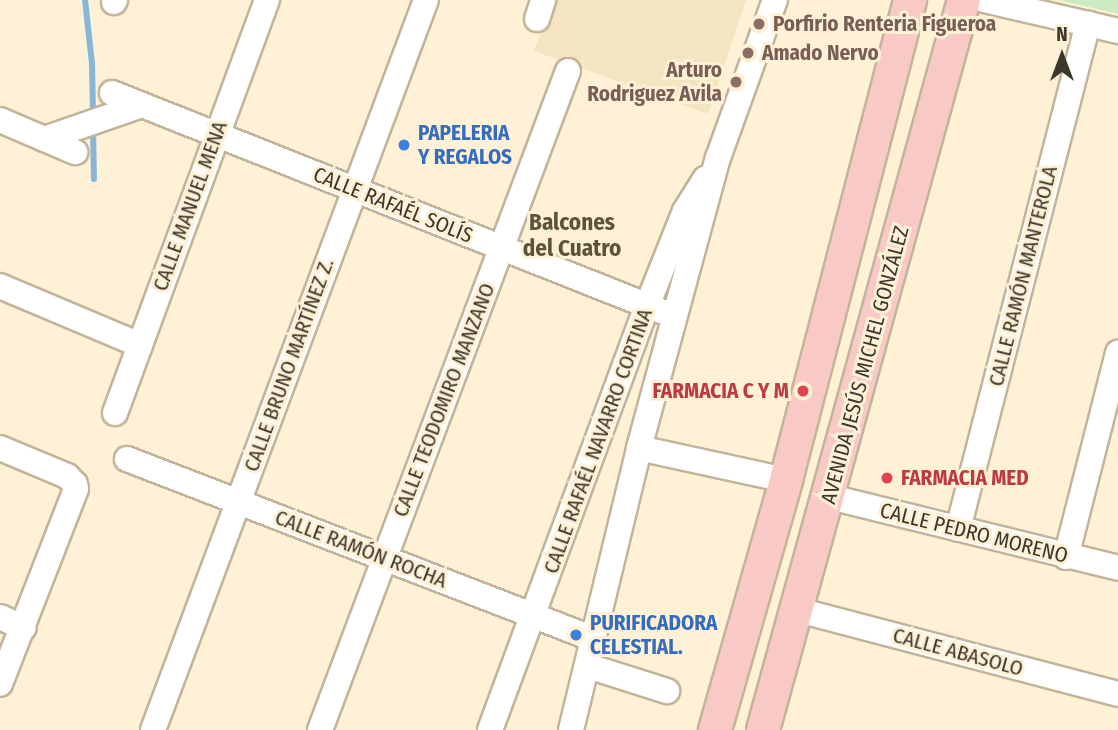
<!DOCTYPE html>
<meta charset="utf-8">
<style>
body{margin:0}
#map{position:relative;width:1118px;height:730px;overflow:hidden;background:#fef1d5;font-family:"Fira Sans Condensed",sans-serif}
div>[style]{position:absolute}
.built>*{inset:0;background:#f5e4c2}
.green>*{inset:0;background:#cceac3}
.stream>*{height:6px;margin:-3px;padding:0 3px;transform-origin:3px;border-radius:3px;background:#89b5d6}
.roads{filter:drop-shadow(2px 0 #c1b49a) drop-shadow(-2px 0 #c1b49a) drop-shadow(0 2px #c1b49a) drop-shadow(0 -2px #c1b49a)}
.minor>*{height:24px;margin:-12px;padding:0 12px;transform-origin:12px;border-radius:12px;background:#fff}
.major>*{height:32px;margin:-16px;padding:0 16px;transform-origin:16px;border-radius:16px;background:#f9cac5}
.dots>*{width:19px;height:19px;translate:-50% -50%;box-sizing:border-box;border:4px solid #fef1d5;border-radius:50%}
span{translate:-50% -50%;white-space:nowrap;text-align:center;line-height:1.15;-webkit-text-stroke:6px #fef1d5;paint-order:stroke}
.education-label{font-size:21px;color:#785e54;font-weight:700}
.left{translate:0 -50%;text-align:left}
.right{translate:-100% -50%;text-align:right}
.shop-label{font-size:21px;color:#366cbe;font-weight:700}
.street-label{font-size:21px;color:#3c372c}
.health-label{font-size:21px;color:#be3a42;font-weight:700}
.neighbourhood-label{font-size:23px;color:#5e523b;font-weight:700}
.north{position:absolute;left:1027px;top:21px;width:70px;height:70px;-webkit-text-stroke:5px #fef1d5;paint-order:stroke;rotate:0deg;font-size:19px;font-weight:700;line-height:28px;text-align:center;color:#3c372c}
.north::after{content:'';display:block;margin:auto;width:24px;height:32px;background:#3c372c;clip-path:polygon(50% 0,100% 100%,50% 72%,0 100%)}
</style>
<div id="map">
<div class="built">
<i style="clip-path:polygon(554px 0,746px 0,708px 114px,534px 51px)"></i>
</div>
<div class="green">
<i style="clip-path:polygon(1059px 0,1118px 0,1118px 14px)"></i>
</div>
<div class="stream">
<i style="left:85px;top:0;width:63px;rotate:83.7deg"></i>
<i style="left:92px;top:63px;width:51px;rotate:88.9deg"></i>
<i style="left:93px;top:129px;width:50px;rotate:88.9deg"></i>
</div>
<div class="roads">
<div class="minor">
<i style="left:984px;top:0;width:138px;rotate:13deg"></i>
<i style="left:114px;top:2px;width:2px;rotate:-63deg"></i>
<i style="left:537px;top:19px;width:20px;rotate:-72deg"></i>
<i style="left:112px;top:93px;width:591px;rotate:21.66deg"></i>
<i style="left:0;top:120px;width:82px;rotate:23.1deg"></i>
<i style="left:44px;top:139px;width:104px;rotate:-19.1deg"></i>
<i style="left:0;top:286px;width:152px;rotate:22.9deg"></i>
<i style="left:115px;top:413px;width:440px;rotate:-69.8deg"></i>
<i style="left:0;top:448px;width:73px;rotate:22.7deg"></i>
<i style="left:67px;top:476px;width:11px;rotate:45deg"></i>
<i style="left:75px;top:484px;width:5px;rotate:79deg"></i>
<i style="left:76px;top:489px;width:209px;rotate:111.3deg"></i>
<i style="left:639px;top:448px;width:150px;rotate:12.3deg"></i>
<i style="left:127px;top:459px;width:500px;rotate:21.08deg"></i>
<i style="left:830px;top:497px;width:297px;rotate:13.8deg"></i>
<i style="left:958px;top:529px;width:522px;rotate:-75.59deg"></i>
<i style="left:1066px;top:557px;width:211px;rotate:-75.7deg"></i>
<i style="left:798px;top:610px;width:331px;rotate:14.7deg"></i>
<i style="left:0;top:617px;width:26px;rotate:25deg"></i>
<i style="left:588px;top:666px;width:83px;rotate:17.6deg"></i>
<i style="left:153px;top:730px;width:779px;rotate:-69.5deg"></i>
<i style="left:320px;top:730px;width:704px;rotate:-69.38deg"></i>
<i style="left:490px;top:730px;width:452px;rotate:-69.7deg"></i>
<i style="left:647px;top:306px;width:102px;rotate:-68.2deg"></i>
<i style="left:685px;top:211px;width:38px;rotate:-58deg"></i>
<i style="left:571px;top:730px;width:290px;rotate:-76.4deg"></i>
<i style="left:639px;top:448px;width:301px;rotate:-74.8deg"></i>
<i style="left:718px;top:158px;width:168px;rotate:-70.2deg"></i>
</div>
<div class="major">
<i style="left:715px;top:730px;width:260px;rotate:-74.1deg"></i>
<i style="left:786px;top:480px;width:496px;rotate:-75.5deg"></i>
<i style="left:763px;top:730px;width:757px;rotate:-74.61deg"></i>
</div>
</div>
<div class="dots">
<i style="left:759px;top:24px;background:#8d6e63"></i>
<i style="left:748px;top:53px;background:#8d6e63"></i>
<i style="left:736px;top:82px;background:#8d6e63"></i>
<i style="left:404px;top:145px;background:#3f7fe0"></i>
<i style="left:803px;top:391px;background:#e0444e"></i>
<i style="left:887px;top:478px;background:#e0444e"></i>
<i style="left:576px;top:635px;background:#3f7fe0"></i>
</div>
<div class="education-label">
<span class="left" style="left:773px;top:24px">Porfirio Renteria Figueroa</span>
<span class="left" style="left:762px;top:53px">Amado Nervo</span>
<span class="right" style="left:722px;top:82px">Arturo<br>Rodriguez Avila</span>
</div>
<div class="shop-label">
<span class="left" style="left:418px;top:145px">PAPELERIA<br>Y REGALOS</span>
<span class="left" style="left:590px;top:635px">PURIFICADORA<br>CELESTIAL.</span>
</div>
<div class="street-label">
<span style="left:393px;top:205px;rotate:22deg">CALLE RAFAÉL SOLÍS</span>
<span style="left:190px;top:206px;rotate:-70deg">CALLE MANUEL MENA</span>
<span style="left:1023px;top:276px;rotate:-76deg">CALLE RAMÓN MANTEROLA</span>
<span style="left:289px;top:365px;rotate:-70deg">CALLE BRUNO MARTÍNEZ Z.</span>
<span style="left:865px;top:365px;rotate:-75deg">AVENIDA JESÚS MICHEL GONZÁLEZ</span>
<span style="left:444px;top:400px;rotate:-69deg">CALLE TEODOMIRO MANZANO</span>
<span style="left:598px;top:441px;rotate:-70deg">CALLE RAFAÉL NAVARRO CORTINA</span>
<span style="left:974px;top:533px;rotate:14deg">CALLE PEDRO MORENO</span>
<span style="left:361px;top:549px;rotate:21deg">CALLE RAMÓN ROCHA</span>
<span style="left:958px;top:652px;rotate:15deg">CALLE ABASOLO</span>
</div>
<div class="health-label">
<span class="right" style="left:789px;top:391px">FARMACIA C Y M</span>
<span class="left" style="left:901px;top:478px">FARMACIA MED</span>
</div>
<div class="neighbourhood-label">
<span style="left:572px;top:235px">Balcones<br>del Cuatro</span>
</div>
<div class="north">N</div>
</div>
